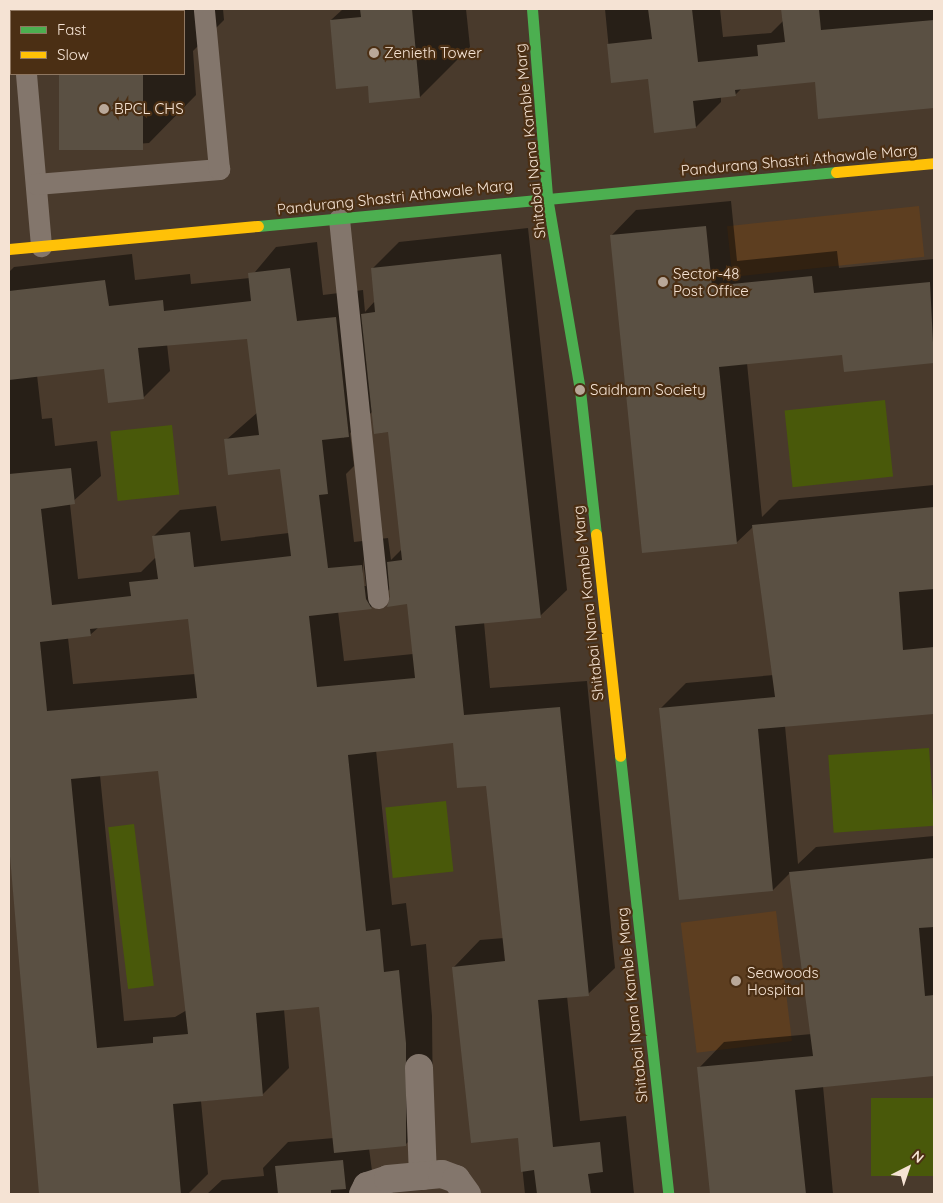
<!DOCTYPE html>
<style>
body{margin:0}
#map{position:relative;width:943px;height:1203px;overflow:hidden;background:#493a2c;font-family:Quicksand,sans-serif}
div>[style]{position:absolute}
.built>*{inset:0;background:#5d3e20;transform-origin:0 0}
.green>*{inset:0;background:#49590a;transform-origin:0 0}
.shadow>*{inset:0;background:#0007}
.building>*{inset:0;background:#5a5043;transform-origin:0 0}
.lane>*{height:21px;margin:-10.5px;padding:0 10.5px;transform-origin:10.5px;border-radius:10.5px;background:#83766c}
.street>*{height:28px;margin:-14px;padding:0 14px;transform-origin:14px;border-radius:14px;background:#83766c}
.fast>*{height:11px;margin:-5.5px;padding:0 5.5px;transform-origin:5.5px;border-radius:5.5px;background:#4caf50}
.slow>*{height:11px;margin:-5.5px;padding:0 5.5px;transform-origin:5.5px;border-radius:5.5px;background:#ffc107}
.dots>*{width:14px;height:14px;translate:-50% -50%;box-sizing:border-box;border:2px solid #4b2f14;border-radius:50%}
span{translate:-50% -50%;white-space:nowrap;text-align:center;line-height:1.15;-webkit-text-stroke:4.5px #4b2f14;paint-order:stroke}
.poi-label{font-size:15px;color:#f5e3d4}
.left{translate:0 -50%;text-align:left}
.street-label{font-size:15px;color:#f5e3d4}
.frame{position:absolute;inset:0;border:10px solid #f5e3d4;pointer-events:none}
.legend{position:absolute;left:10px;top:10px;width:175px;height:65px;box-sizing:border-box;background:#4b2f14;border:1px solid #8f7761;margin:0;padding:6px 9px;list-style:none;font-size:15px;color:#f5e3d4}
.legend li{display:flex;align-items:center;gap:10px;height:25px}
.legend b{width:25px;border:1px solid #8f7761}
.north{position:absolute;left:883px;top:1143px;width:50px;height:50px;-webkit-text-stroke:4px #4b2f14;paint-order:stroke;rotate:41deg;font-size:14px;font-weight:700;line-height:20px;text-align:center;color:#f5e3d4}
.north::after{content:'';display:block;margin:auto;width:18px;height:22px;background:#f5e3d4;clip-path:polygon(50% 0,100% 100%,50% 72%,0 100%)}
</style>
<div id="map">
<div class="built">
<i style="left:919px;top:206px;width:51px;height:193px;rotate:84deg"></i>
<i style="left:776px;top:911px;width:131px;height:96px;rotate:83deg"></i>
</div>
<div class="green">
<i style="left:885px;top:400px;width:77px;height:101px;rotate:84deg"></i>
<i style="left:172px;top:425px;width:70px;height:62px;rotate:84deg"></i>
<i style="left:929px;top:748px;width:78px;height:101px;rotate:86deg"></i>
<i style="left:446px;top:801px;width:71px;height:61px;rotate:84deg"></i>
<i style="left:134px;top:824px;width:163px;height:26px;rotate:83deg"></i>
<i style="left:934px;top:1098px;width:78px;height:63px;rotate:90deg"></i>
</div>
<div class="shadow">
<i style="clip-path:polygon(55px 9px,223px 9px,224px 20px,193px 51px,196px 95px,149px 143px,67px 149px,60px 74px,184px 74px,184px 11px)"></i>
<i style="clip-path:polygon(343px 9px,466px 9px,470px 47px,420px 97px,369px 85px,331px 20px)"></i>
<i style="clip-path:polygon(605px 9px,720px 9px,723px 37px,771px 33px,784px 20px,783px 9px,934px 9px,934px 106px,819px 118px,816px 81px,742px 88px,735px 95px,721px 97px,721px 102px,696px 127px,649px 78px,612px 81px)"></i>
<i style="clip-path:polygon(731px 201px,737px 261px,837px 251px,839px 268px,934px 259px,934px 362px,845px 370px,843px 354px,747px 363px,762px 517px,779px 500px,934px 485px,934px 712px,785px 726px,798px 864px,816px 847px,934px 836px,934px 1075px,823px 1086px,833px 1194px,711px 1194px,699px 1068px,724px 1042px,812px 1034px,790px 873px,773px 890px,680px 899px,660px 709px,686px 683px,774px 675px,754px 526px,736px 543px,611px 236px,636px 210px)"></i>
<i style="clip-path:polygon(evenodd,528px 228px,567px 590px,540px 616px,484px 622px,490px 688px,587px 681px,615px 968px,588px 994px,567px 996px,580px 1121px,626px 1116px,634px 1194px,525px 1194px,519px 1136px,454px 967px,480px 940px,504px 938px,488px 784px,454px 741px,376px 750px,392px 905px,406px 903px,411px 946px,426px 944px,432px 1016px,433px 1117px,406px 1144px,369px 1148px,375px 1194px,207px 1194px,222px 1180px,264px 1176px,263px 1168px,288px 1142px,334px 1138px,320px 1006px,284px 1009px,289px 1068px,262px 1095px,201px 1101px,208px 1174px,188px 1194px,41px 1194px,9px 839px,9px 272px,14px 267px,132px 254px,135px 280px,190px 274px,191px 284px,250px 278px,276px 247px,317px 242px,323px 295px,363px 290px,365px 312px,375px 301px,372px 269px,399px 242px,528px 228px,248px 338px,258px 412px,226px 440px,281px 468px,289px 533px,221px 541px,216px 506px,180px 510px,154px 536px,156px 557px,141px 572px,78px 579px,70px 504px,101px 476px,97px 441px,55px 446px,52px 418px,42px 419px,37px 375px,105px 367px,143px 398px,170px 371px,167px 344px,248px 338px,528px 228px,373px 411px,389px 430px,402px 549px,391px 560px,388px 538px,354px 542px,346px 474px,354px 466px,350px 433px,373px 411px,528px 228px,363px 558px,366px 586px,363px 586px,363px 558px,528px 228px,391px 588px,392px 597px,408px 603px,413px 654px,344px 661px,338px 611px,371px 607px,391px 588px,528px 228px,189px 617px,195px 674px,73px 684px,68px 638px,90px 635px,99px 627px,189px 617px,528px 228px,159px 770px,187px 1010px,175px 1017px,124px 1021px,100px 775px,159px 770px)"></i>
</div>
<div class="building">
<i style="clip-path:polygon(360px 9px,412px 9px,420px 98px,369px 103px,368px 86px,336px 89px,330px 20px,361px 17px)"></i>
<i style="clip-path:polygon(648px 9px,692px 9px,698px 62px,758px 56px,757px 45px,785px 42px,781px 9px,819px 9px,821px 30px,934px 20px,934px 108px,818px 119px,815px 82px,735px 90px,736px 96px,693px 101px,696px 128px,654px 133px,648px 79px,611px 83px,607px 44px,652px 39px)"></i>
<i style="left:59px;top:74px;width:84px;height:76px"></i>
<i style="clip-path:polygon(706px 226px,712px 286px,812px 276px,814px 293px,930px 282px,934px 363px,844px 372px,842px 355px,719px 367px,737px 544px,642px 553px,610px 235px)"></i>
<i style="clip-path:polygon(evenodd,501px 254px,541px 618px,455px 626px,464px 715px,560px 707px,589px 996px,538px 1000px,553px 1147px,600px 1142px,603px 1172px,588px 1174px,591px 1194px,537px 1194px,534px 1170px,521px 1172px,518px 1138px,471px 1143px,452px 967px,505px 961px,486px 786px,457px 788px,453px 743px,348px 755px,366px 931px,380px 929px,384px 972px,399px 970px,406px 1043px,406px 1146px,334px 1153px,319px 1007px,256px 1013px,263px 1096px,173px 1104px,181px 1194px,39px 1194px,9px 845px,9px 474px,71px 468px,75px 504px,41px 509px,52px 605px,131px 596px,129px 582px,158px 579px,152px 536px,190px 532px,194px 567px,291px 556px,280px 469px,228px 475px,224px 439px,259px 435px,247px 339px,138px 348px,144px 399px,108px 403px,104px 369px,9px 380px,9px 291px,105px 280px,109px 306px,163px 300px,164px 311px,251px 301px,248px 273px,290px 268px,297px 321px,336px 317px,349px 437px,322px 440px,328px 494px,319px 495px,328px 568px,362px 565px,366px 599px,372px 609px,309px 616px,317px 687px,415px 678px,407px 604px,387px 607px,390px 597px,387px 562px,402px 560px,388px 432px,374px 434px,361px 314px,375px 312px,371px 268px,501px 254px,188px 619px,197px 698px,47px 711px,40px 642px,91px 636px,90px 629px,188px 619px,501px 254px,158px 771px,188px 1034px,153px 1037px,153px 1043px,97px 1048px,71px 779px,158px 771px)"></i>
<i style="clip-path:polygon(934px 507px,934px 589px,899px 592px,903px 650px,934px 647px,934px 714px,758px 729px,773px 891px,679px 900px,659px 708px,775px 697px,752px 525px)"></i>
<i style="clip-path:polygon(934px 858px,934px 927px,919px 928px,925px 996px,934px 995px,934px 1076px,795px 1090px,806px 1194px,710px 1194px,697px 1067px,813px 1056px,789px 872px)"></i>
<i style="clip-path:polygon(343px 1160px,346px 1189px,331px 1190px,331px 1194px,278px 1194px,275px 1166px)"></i>
</div>
<div class="lane">
<i style="left:20px;top:9px;width:2px;rotate:90deg"></i>
<i style="left:26px;top:74px;width:173px;rotate:85deg"></i>
<i style="left:36px;top:184px;width:184px;rotate:-4.7deg"></i>
<i style="left:219px;top:169px;width:161px;rotate:-95.4deg"></i>
<i style="left:339px;top:219px;width:381px;rotate:84.1deg"></i>
</div>
<div class="street">
<i style="left:419px;top:1068px;width:108px;rotate:87.9deg"></i>
<i style="left:363px;top:1194px;width:9px;rotate:-63deg"></i>
<i style="left:367px;top:1186px;width:22px;rotate:-18deg"></i>
<i style="left:388px;top:1179px;width:54px;rotate:-5.3deg"></i>
<i style="left:442px;top:1174px;width:15px;rotate:20deg"></i>
<i style="left:456px;top:1179px;width:19px;rotate:54deg"></i>
</div>
<div class="fast">
<i style="left:532px;top:9px;width:189px;rotate:85.4deg"></i>
<i style="left:547px;top:197px;width:196px;rotate:80.3deg"></i>
<i style="left:580px;top:390px;width:145px;rotate:83.7deg"></i>
<i style="left:258px;top:226px;width:581px;rotate:-5.34deg"></i>
<i style="left:620px;top:756px;width:441px;rotate:83.7deg"></i>
</div>
<div class="slow">
<i style="left:836px;top:172px;width:98px;rotate:-5.2deg"></i>
<i style="left:9px;top:249px;width:250px;rotate:-5.3deg"></i>
<i style="left:596px;top:534px;width:223px;rotate:83.8deg"></i>
</div>
<div class="dots">
<i style="left:374px;top:53px;background:#b9a899"></i>
<i style="left:104px;top:109px;background:#b9a899"></i>
<i style="left:663px;top:282px;background:#b9a899"></i>
<i style="left:580px;top:390px;background:#b9a899"></i>
<i style="left:736px;top:981px;background:#b9a899"></i>
</div>
<div class="poi-label">
<span class="left" style="left:384px;top:53px">Zenieth Tower</span>
<span class="left" style="left:114px;top:109px">BPCL CHS</span>
<span class="left" style="left:673px;top:282px">Sector-48<br>Post Office</span>
<span class="left" style="left:590px;top:390px">Saidham Society</span>
<span class="left" style="left:747px;top:981px">Seawoods<br>Hospital</span>
</div>
<div class="street-label">
<span style="left:530px;top:141px;rotate:-96deg">Shitabai Nana Kamble Marg</span>
<span style="left:799px;top:160px;rotate:-5deg">Pandurang Shastri Athawale Marg</span>
<span style="left:395px;top:197px;rotate:-6deg">Pandurang Shastri Athawale Marg</span>
<span style="left:588px;top:603px;rotate:-96deg">Shitabai Nana Kamble Marg</span>
<span style="left:632px;top:1005px;rotate:-96deg">Shitabai Nana Kamble Marg</span>
</div>
<div class="frame"></div>
<ul class="legend">
<li><b style="height:6px;background:#4caf50"></b>Fast</li>
<li><b style="height:6px;background:#ffc107"></b>Slow</li>
</ul>
<div class="north">N</div>
</div>
